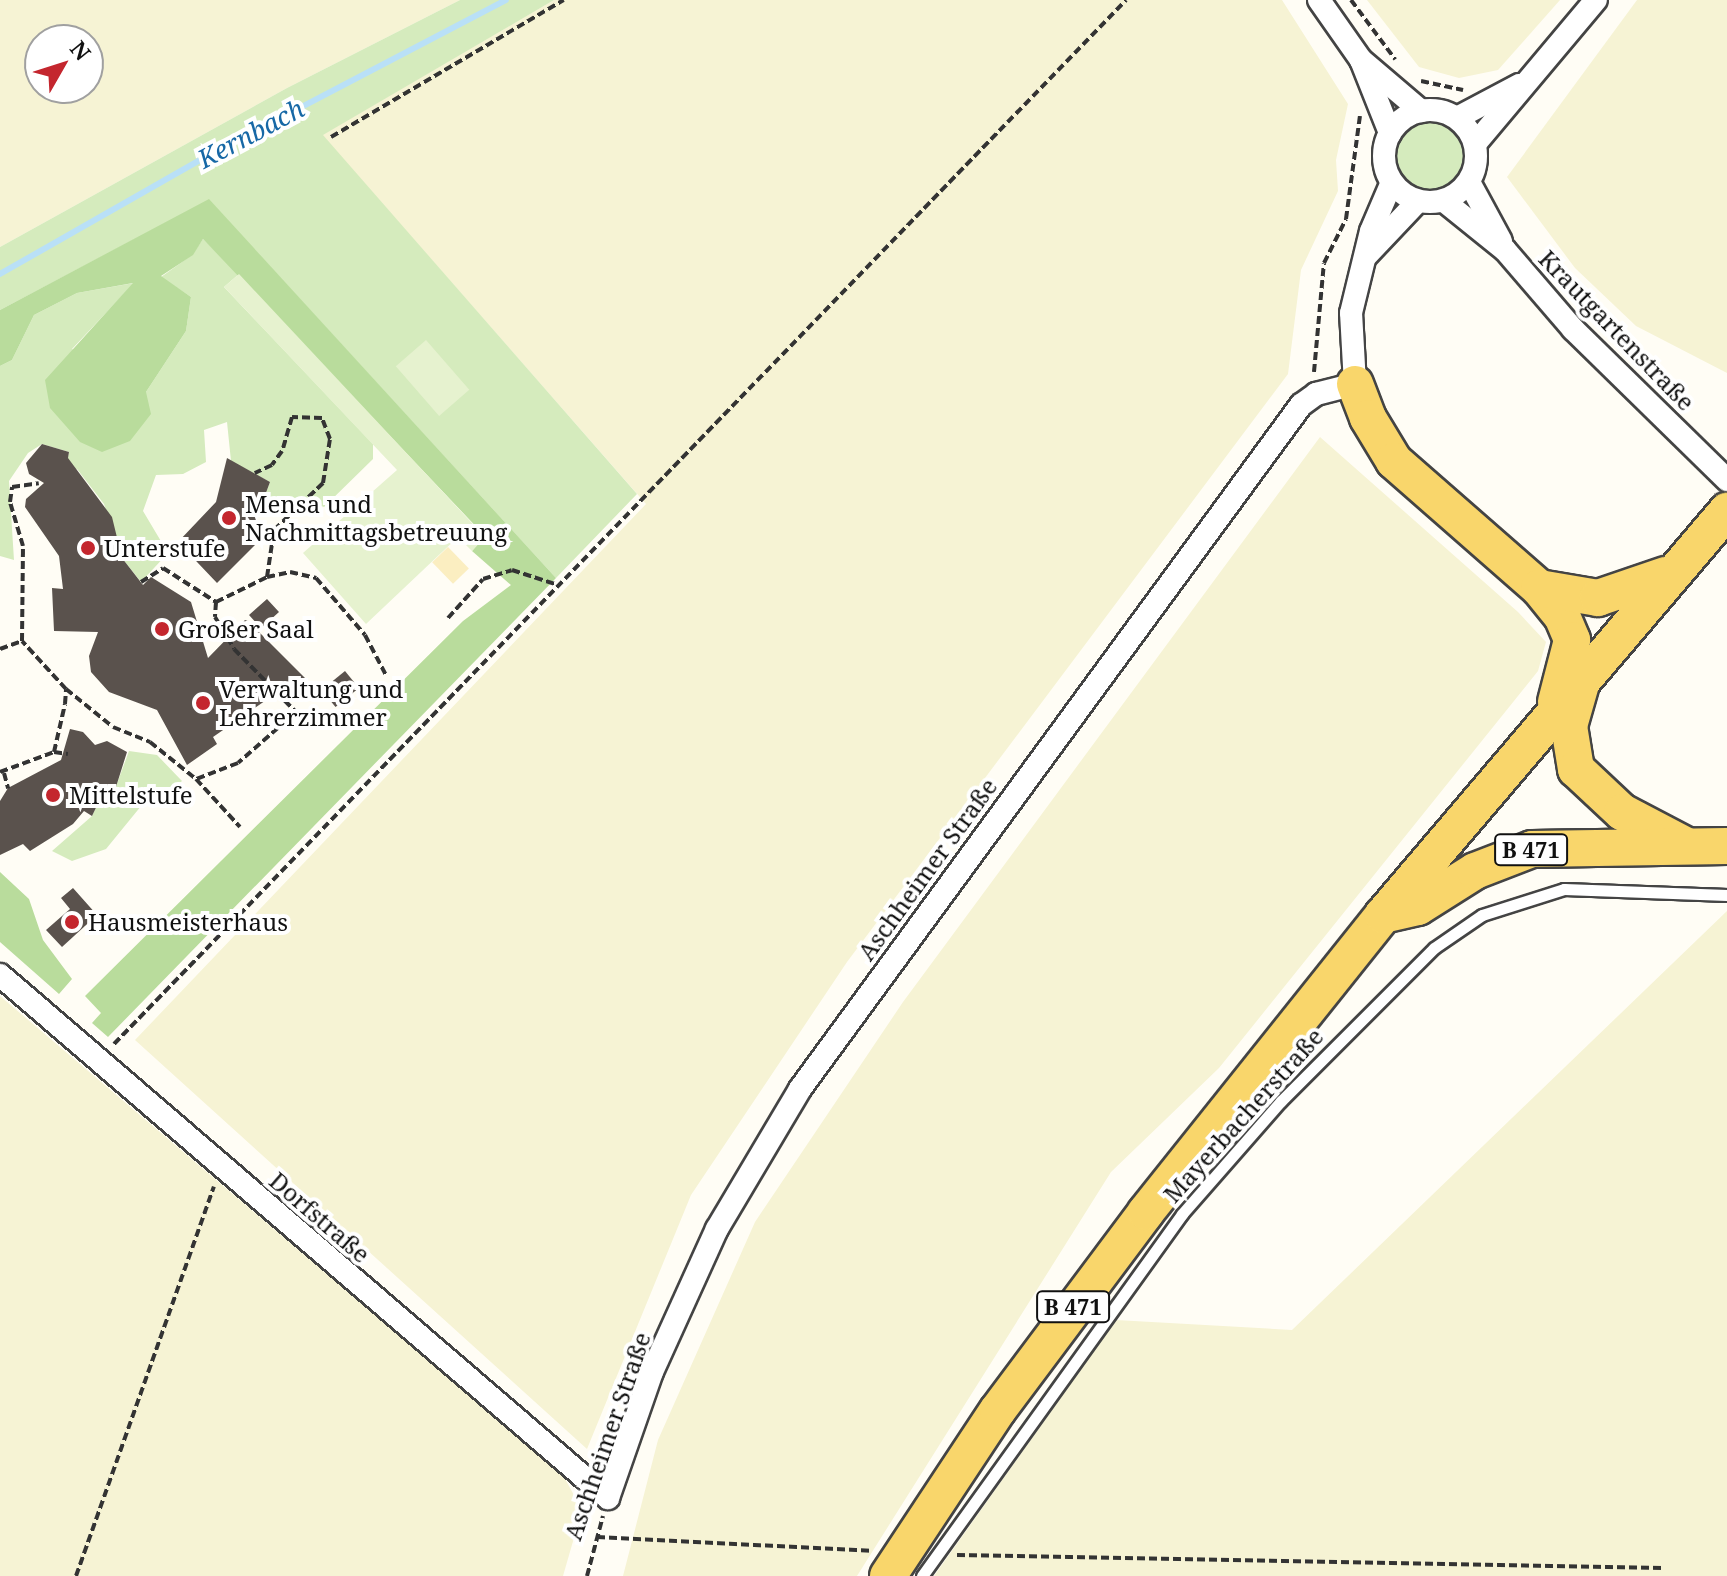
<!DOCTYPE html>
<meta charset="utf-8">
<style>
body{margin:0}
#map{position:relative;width:1727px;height:1576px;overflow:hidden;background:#fffdf5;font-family:"Noto Serif",serif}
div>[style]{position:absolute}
.farmland>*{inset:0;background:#f6f3d4}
.green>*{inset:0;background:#d5ebbd}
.round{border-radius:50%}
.forest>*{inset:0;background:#b9dc9c}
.sand>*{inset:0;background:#fbeec1;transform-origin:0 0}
.pitch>*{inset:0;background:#e6f2cf;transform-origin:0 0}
.stream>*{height:6px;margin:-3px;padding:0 3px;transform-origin:3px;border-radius:3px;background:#b9e0f7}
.building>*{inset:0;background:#5a524d;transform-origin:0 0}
.path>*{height:4px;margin-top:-2px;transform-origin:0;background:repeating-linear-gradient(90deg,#333 0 8px,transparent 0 12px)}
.roads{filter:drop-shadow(2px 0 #444) drop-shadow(-2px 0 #444) drop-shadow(0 2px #444) drop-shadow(0 -2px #444)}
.lane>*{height:11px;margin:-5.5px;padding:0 5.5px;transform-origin:5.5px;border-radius:5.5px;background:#fff}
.street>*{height:22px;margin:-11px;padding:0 11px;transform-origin:11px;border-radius:11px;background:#fff}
.street>.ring{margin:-11px;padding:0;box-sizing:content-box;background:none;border:22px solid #fff;border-radius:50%}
.primary>*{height:36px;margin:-18px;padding:0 18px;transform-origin:18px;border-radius:18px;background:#f9d66b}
.dots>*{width:22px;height:22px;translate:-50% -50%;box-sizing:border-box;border:4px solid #fff;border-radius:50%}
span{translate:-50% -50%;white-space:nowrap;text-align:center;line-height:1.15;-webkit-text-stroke:8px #fff;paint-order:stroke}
.shield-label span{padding:2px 6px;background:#fff;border:2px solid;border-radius:6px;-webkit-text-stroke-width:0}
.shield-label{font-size:22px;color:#111;font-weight:700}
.street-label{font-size:24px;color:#111}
.poi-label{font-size:24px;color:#111}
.left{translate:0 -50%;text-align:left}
.water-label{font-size:26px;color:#1768a6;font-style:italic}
.north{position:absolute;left:24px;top:24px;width:80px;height:80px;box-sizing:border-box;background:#fff;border:2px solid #a0a0a0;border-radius:50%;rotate:51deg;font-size:22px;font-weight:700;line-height:32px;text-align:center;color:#111}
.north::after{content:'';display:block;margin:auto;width:28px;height:36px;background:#c4262e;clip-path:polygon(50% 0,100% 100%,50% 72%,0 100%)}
</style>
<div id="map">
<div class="farmland">
<i style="clip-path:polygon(evenodd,0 0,460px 0,287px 88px,0 247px,0 0,40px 40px,88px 40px,88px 88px,40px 88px,40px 40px)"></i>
<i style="clip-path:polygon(554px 0,1282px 0,1348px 104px,1336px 160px,1338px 191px,1301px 270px,1288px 374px,847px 962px,691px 1195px,587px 1449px,135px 1040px,646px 504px,322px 135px)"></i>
<i style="clip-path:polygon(1367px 0,1560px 0,1498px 70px,1459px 78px,1419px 67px)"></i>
<i style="clip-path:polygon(1637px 0,1727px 0,1727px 373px,1636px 326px,1575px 268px,1507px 177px)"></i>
<i style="clip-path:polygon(1320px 437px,1518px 612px,1546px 642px,1538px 671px,1219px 1068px,1111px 1172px,857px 1576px,623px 1576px,658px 1440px,755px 1222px,903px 1002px)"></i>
<i style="clip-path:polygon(1727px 911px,1727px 1576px,934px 1576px,1116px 1320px,1292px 1330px)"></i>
<i style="clip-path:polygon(0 996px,563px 1475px,582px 1510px,563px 1576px,0 1576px)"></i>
</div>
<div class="green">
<i style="clip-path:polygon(460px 0,554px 0,323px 135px,637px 494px,556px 578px,209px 200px,0 310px,0 247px,287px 88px)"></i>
<i class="round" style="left:1396px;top:120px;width:70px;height:70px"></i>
<i style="clip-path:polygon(203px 239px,239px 274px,224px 287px,373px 444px,373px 459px,324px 507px,298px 498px,278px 512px,262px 503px,270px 482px,231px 461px,227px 422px,204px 430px,206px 462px,183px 474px,156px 475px,143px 511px,168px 553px,141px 582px,122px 558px,104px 504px,77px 469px,64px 477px,69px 452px,42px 444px,28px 453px,9px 481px,14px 560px,0 556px,0 366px,12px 360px,34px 315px,77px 293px,134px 283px,72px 349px,146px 392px,186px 331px,191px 297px,161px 277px,192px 255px)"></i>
<i style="clip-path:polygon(129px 751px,157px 755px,182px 781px,169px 792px,146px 800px,106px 849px,72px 861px,52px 851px,92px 816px,107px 785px,115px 789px)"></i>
</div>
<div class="forest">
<i style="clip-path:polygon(209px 199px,556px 578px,108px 1037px,92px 1023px,101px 1013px,85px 996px,463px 621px,511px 585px,472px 551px,485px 536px,203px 239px,193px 255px,161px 276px,191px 297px,186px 331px,146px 392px,151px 414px,130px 441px,102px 452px,80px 442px,50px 408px,45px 380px,133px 283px,77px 293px,34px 315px,12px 360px,0 366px,0 310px)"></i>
<i style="clip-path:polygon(0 872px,29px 899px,43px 940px,72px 979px,59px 994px,0 942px)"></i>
</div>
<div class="sand">
<i style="left:448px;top:547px;width:30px;height:22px;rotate:46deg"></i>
</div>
<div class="pitch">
<i style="clip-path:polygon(239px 274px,485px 537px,472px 551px,458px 537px,366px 624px,303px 553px,397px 470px,224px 287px)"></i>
<i style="left:426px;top:340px;width:66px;height:40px;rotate:49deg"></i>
</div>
<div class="stream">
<i style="left:0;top:274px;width:230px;rotate:-29.7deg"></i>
<i style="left:200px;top:160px;width:345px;rotate:-27.6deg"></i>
</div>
<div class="building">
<i style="clip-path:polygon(42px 444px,69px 452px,68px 458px,112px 517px,122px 558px,143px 585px,151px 577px,191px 602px,208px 658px,245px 620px,258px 625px,249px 615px,267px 599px,279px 612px,258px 631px,313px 686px,298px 701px,285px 687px,213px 737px,217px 744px,187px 765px,157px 710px,109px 692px,91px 672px,89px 656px,98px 632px,54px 631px,52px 588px,63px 589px,59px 556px,25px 507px,26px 499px,44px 483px,29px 474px,26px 463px)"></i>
<i style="clip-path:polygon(227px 458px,270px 482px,251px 533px,259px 541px,217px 583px,178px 542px,216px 502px)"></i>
<i style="left:345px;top:671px;width:22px;height:30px;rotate:51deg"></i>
<i style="clip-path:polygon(70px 729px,83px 732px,95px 745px,107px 741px,127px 752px,115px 790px,107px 785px,92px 816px,84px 811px,73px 824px,30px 851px,23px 844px,0 855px,0 801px,8px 788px,61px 760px)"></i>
<i style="clip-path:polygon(73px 888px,97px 915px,62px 947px,46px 930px,70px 909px,61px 898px)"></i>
</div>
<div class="path">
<i style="left:1351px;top:0;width:74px;rotate:53.3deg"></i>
<i style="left:1421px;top:81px;width:43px;rotate:12.1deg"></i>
<i style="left:331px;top:137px;width:270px;rotate:-30.5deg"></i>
<i style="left:1314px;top:372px;width:109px;rotate:-84.8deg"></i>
<i style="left:1324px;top:263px;width:49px;rotate:-63.4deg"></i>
<i style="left:1346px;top:219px;width:104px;rotate:-82.3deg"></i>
<i style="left:267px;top:577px;width:24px;rotate:-12deg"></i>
<i style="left:290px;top:572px;width:27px;rotate:13deg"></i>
<i style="left:316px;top:578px;width:75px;rotate:49.3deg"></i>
<i style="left:365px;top:635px;width:47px;rotate:62.4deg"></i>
<i style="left:141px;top:582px;width:26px;rotate:-32deg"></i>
<i style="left:163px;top:568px;width:63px;rotate:32.7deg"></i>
<i style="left:216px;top:602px;width:15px;rotate:94deg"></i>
<i style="left:215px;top:617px;width:37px;rotate:59deg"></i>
<i style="left:234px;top:649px;width:88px;rotate:45.5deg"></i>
<i style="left:296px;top:712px;width:77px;rotate:138.7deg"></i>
<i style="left:238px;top:763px;width:45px;rotate:159.1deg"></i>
<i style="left:216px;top:602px;width:57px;rotate:-26.1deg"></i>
<i style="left:267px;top:577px;width:48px;rotate:-81.5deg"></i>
<i style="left:274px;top:530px;width:68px;rotate:-43.8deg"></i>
<i style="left:323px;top:483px;width:45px;rotate:-81deg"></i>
<i style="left:330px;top:439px;width:22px;rotate:-111deg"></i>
<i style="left:322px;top:418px;width:30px;rotate:-178deg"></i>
<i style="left:292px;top:417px;width:35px;rotate:106deg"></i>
<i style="left:282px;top:451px;width:17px;rotate:126deg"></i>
<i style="left:272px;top:465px;width:19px;rotate:155deg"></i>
<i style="left:448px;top:618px;width:52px;rotate:-48.1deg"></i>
<i style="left:483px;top:579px;width:30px;rotate:-17deg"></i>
<i style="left:512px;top:570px;width:48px;rotate:18.1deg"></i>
<i style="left:0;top:649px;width:23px;rotate:-20deg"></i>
<i style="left:22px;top:641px;width:95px;rotate:-89.4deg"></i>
<i style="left:23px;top:546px;width:46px;rotate:-106.5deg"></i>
<i style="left:10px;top:502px;width:15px;rotate:-82deg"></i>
<i style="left:12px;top:487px;width:27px;rotate:-8deg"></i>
<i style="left:66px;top:689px;width:60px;rotate:39deg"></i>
<i style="left:113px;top:727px;width:40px;rotate:22deg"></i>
<i style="left:150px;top:742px;width:59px;rotate:38.8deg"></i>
<i style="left:196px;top:779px;width:65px;rotate:47.5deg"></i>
<i style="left:54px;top:752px;width:14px;rotate:8deg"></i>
<i style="left:0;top:772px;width:58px;rotate:-20.3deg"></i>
<i style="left:54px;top:752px;width:49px;rotate:-77.1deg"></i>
<i style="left:65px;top:704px;width:15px;rotate:-86deg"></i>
<i style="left:66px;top:689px;width:65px;rotate:-132.5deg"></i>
<i style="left:4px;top:773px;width:16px;rotate:75deg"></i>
<i style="left:114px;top:1044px;width:1454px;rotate:-45.89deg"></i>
<i style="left:597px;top:1537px;width:274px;rotate:2.9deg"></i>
<i style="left:957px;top:1555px;width:706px;rotate:1.05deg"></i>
<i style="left:76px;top:1576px;width:413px;rotate:-70.5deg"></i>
<i style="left:587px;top:1576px;width:62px;rotate:-75.1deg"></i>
</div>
<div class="roads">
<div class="lane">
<i style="left:922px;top:1576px;width:446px;rotate:-54.3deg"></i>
<i style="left:1182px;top:1214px;width:150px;rotate:-48.8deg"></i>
<i style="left:1281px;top:1101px;width:216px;rotate:-45deg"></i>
<i style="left:1434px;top:948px;width:58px;rotate:-34.5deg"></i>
<i style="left:1482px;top:915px;width:86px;rotate:-17.6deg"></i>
<i style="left:1564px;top:889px;width:163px;rotate:2.1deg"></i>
</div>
<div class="street">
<i style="left:1319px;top:0;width:73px;rotate:55deg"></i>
<i style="left:1361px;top:60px;width:79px;rotate:68.3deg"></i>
<i style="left:1361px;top:60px;width:79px;rotate:40.4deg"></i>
<i class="ring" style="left:1384px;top:110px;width:70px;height:70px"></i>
<i style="left:1457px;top:118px;width:70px;rotate:-28deg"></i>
<i style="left:1475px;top:144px;width:188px;rotate:-50deg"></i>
<i style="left:1469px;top:182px;width:67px;rotate:61.5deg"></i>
<i style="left:1444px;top:201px;width:78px;rotate:38.8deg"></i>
<i style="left:1505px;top:250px;width:104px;rotate:49.3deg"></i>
<i style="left:1573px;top:329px;width:216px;rotate:44.4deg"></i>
<i style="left:1367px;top:255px;width:74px;rotate:-46.6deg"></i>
<i style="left:0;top:975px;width:802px;rotate:40.7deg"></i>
<i style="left:608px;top:1498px;width:133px;rotate:-70.8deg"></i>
<i style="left:652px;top:1372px;width:157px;rotate:-65.6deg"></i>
<i style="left:717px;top:1229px;width:163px;rotate:-59.3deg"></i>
<i style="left:800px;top:1089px;width:848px;rotate:-53.78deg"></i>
<i style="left:1301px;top:405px;width:19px;rotate:-36deg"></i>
<i style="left:1316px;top:394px;width:40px;rotate:-14.4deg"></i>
<i style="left:1355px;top:384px;width:71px;rotate:-93.2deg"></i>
<i style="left:1351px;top:313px;width:84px;rotate:-76.3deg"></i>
<i style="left:1371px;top:231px;width:53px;rotate:-66.8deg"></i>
</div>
<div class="primary">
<i style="left:1355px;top:384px;width:36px;rotate:69deg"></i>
<i style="left:1368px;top:418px;width:50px;rotate:58.8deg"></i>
<i style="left:1394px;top:461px;width:193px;rotate:41.2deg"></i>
<i style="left:1539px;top:588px;width:36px;rotate:51deg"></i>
<i style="left:1562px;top:616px;width:26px;rotate:67deg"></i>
<i style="left:1572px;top:640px;width:64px;rotate:104.5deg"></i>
<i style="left:1539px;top:588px;width:60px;rotate:9.6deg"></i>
<i style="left:1598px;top:598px;width:71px;rotate:-18.9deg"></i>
<i style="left:1581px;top:684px;width:44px;rotate:105.9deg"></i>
<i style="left:1569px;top:726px;width:44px;rotate:80.8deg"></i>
<i style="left:1576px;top:769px;width:63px;rotate:43.1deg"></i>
<i style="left:1622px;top:812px;width:71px;rotate:27.6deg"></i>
<i style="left:1383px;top:915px;width:36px;rotate:-13deg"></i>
<i style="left:1418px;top:907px;width:67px;rotate:-32.3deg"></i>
<i style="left:1475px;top:871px;width:61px;rotate:-21.1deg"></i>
<i style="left:1532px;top:849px;width:195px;rotate:-0.9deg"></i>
<i style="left:888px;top:1576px;width:199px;rotate:-56.5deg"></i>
<i style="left:998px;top:1410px;width:247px;rotate:-53.2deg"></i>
<i style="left:1146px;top:1212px;width:380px;rotate:-51.4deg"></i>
<i style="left:1383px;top:915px;width:531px;rotate:-49.59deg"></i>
</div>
</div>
<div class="dots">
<i style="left:229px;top:518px;background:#c4262e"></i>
<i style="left:88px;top:548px;background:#c4262e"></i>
<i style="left:162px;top:629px;background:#c4262e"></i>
<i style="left:203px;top:703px;background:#c4262e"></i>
<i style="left:53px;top:795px;background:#c4262e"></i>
<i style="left:72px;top:922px;background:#c4262e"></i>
</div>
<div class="shield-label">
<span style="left:1531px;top:850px">B 471</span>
<span style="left:1073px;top:1307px">B 471</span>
</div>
<div class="street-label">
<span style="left:1617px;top:330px;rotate:46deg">Krautgartenstraße</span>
<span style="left:927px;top:869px;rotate:-54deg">Aschheimer Straße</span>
<span style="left:1243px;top:1115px;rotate:-48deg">Mayerbacherstraße</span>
<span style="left:320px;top:1217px;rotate:41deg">Dorfstraße</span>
<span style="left:607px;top:1436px;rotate:-71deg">Aschheimer Straße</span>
</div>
<div class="poi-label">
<span class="left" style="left:245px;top:518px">Mensa und<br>Nachmittagsbetreuung</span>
<span class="left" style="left:104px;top:548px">Unterstufe</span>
<span class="left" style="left:178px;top:629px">Großer Saal</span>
<span class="left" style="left:219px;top:703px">Verwaltung und<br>Lehrerzimmer</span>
<span class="left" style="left:69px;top:795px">Mittelstufe</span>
<span class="left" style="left:88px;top:922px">Hausmeisterhaus</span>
</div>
<div class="water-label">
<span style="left:251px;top:134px;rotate:-28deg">Kernbach</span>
</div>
<div class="north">N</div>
</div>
